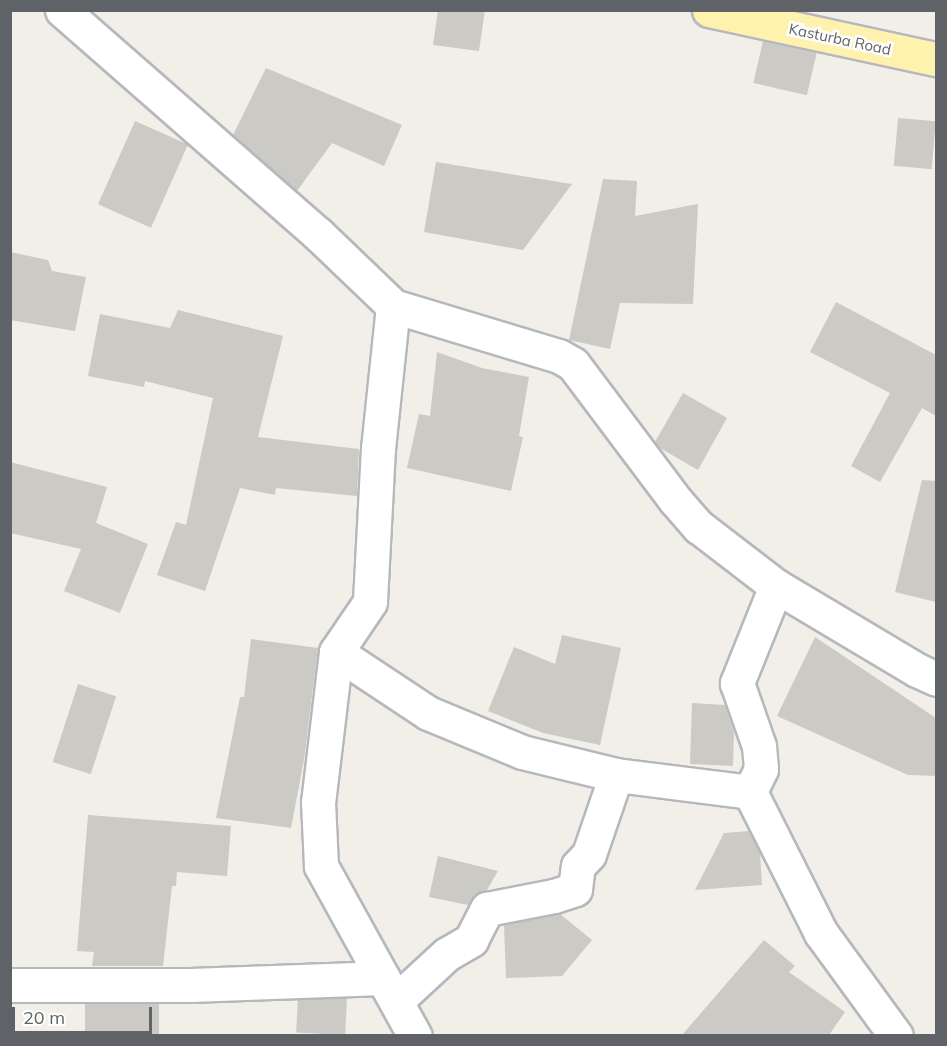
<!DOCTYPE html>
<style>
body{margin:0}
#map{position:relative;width:947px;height:1046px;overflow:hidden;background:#f1efe8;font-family:Mulish,sans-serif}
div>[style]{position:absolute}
.building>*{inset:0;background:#cccac5;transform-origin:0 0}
.roads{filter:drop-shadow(2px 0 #b5b8bc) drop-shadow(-2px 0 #b5b8bc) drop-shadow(0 2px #b5b8bc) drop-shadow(0 -2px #b5b8bc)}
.minor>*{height:33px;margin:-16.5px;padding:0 16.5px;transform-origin:16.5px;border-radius:16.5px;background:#fff}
.major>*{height:33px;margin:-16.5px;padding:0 16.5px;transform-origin:16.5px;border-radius:16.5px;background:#fff2af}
span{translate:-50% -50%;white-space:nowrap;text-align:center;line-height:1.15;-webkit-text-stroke:5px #fff;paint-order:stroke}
.street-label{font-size:15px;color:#5f6368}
.frame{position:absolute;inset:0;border:12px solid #5f6368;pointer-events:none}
.scale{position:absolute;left:12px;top:1007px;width:140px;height:27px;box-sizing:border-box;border:3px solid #5f6368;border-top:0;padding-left:8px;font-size:18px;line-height:21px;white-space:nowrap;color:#5f6368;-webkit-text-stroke:4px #fff;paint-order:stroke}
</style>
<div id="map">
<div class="building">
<i style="clip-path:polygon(438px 10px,485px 10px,479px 51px,433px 45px)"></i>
<i style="left:763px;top:41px;width:55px;height:43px;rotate:13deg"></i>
<i style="clip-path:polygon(266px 68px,402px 125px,384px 166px,332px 143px,297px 191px,233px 135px)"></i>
<i style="left:898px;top:118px;width:38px;height:48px;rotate:5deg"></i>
<i style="left:135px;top:121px;width:58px;height:91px;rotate:24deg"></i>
<i style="clip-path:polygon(436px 162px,572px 184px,523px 250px,424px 232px)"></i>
<i style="clip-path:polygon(603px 179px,637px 181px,635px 216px,698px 204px,693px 304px,620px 303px,610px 349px,569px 340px)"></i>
<i style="clip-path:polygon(10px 252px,48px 260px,52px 271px,86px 277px,75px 331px,10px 320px)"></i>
<i style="clip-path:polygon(836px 302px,936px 355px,936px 416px,922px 408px,880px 482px,851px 466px,890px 393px,810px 352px)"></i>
<i style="clip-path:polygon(178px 310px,283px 336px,258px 437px,359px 449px,357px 496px,276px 488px,275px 495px,240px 488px,205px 591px,157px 575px,176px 522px,186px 525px,213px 398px,145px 381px,144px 387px,88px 376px,100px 314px,170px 328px)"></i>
<i style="clip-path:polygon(437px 352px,482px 368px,529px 377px,519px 436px,523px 437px,511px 491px,407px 468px,419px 414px,430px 416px)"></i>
<i style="clip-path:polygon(683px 393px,727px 418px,698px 470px,660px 448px,655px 442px)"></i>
<i style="clip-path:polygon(10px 462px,107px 487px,96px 523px,148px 544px,120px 613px,64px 591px,81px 549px,10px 533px)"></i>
<i style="clip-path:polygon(922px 480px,936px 481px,936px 602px,895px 592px)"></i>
<i style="clip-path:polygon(562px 635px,621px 648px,600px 745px,543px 733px,488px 711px,514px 647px,555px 664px)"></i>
<i style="clip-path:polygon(815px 637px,936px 718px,936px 776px,908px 775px,777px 716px)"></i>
<i style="clip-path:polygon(251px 639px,318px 648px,304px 760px,291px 828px,216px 818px,240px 697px,244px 697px)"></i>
<i style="left:78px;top:684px;width:40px;height:82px;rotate:18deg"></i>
<i style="clip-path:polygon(692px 703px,725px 705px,734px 732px,733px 766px,690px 764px)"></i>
<i style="clip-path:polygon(88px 815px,231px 826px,227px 876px,177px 872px,176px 886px,172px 886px,163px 966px,92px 966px,94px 952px,77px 951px)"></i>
<i style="clip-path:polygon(749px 831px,760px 853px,762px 885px,695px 890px,724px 833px)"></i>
<i style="clip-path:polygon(438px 856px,498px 871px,487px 890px,475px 894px,468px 905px,429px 897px)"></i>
<i style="clip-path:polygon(560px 914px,592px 940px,562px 976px,506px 978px,504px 925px)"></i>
<i style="clip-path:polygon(764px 940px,795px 966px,789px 972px,845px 1012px,829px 1035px,682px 1035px)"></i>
<i style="left:347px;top:998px;width:37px;height:49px;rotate:93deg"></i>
<i style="left:85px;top:1004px;width:74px;height:31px"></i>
</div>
<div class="roads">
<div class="minor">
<i style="left:62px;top:10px;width:339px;rotate:41.2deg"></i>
<i style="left:317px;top:233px;width:105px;rotate:43.8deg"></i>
<i style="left:393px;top:306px;width:143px;rotate:96deg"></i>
<i style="left:378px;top:448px;width:154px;rotate:93deg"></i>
<i style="left:370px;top:602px;width:60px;rotate:124.2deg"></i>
<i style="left:336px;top:652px;width:151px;rotate:96.8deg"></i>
<i style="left:318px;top:802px;width:64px;rotate:87.3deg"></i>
<i style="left:321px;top:866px;width:194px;rotate:61.1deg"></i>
<i style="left:393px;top:306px;width:173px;rotate:16.8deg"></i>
<i style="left:559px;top:356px;width:16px;rotate:30deg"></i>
<i style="left:573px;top:364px;width:171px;rotate:53.1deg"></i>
<i style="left:676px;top:501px;width:35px;rotate:49deg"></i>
<i style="left:699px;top:527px;width:97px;rotate:37.5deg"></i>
<i style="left:776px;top:586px;width:164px;rotate:30.8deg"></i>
<i style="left:917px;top:670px;width:21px;rotate:25deg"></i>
<i style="left:776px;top:586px;width:105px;rotate:111.9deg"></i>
<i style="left:737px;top:683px;width:67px;rotate:70.8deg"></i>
<i style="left:759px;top:746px;width:23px;rotate:85deg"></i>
<i style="left:761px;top:769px;width:25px;rotate:116deg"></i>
<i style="left:750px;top:792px;width:158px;rotate:63.3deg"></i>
<i style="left:821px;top:933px;width:127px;rotate:53.9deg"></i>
<i style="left:336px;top:652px;width:110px;rotate:33.5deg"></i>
<i style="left:428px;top:713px;width:102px;rotate:22.5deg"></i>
<i style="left:522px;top:752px;width:97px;rotate:13.7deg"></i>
<i style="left:616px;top:775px;width:135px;rotate:7.2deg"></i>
<i style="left:10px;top:985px;width:180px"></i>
<i style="left:190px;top:985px;width:193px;rotate:-2.1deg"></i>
<i style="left:396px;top:1001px;width:69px;rotate:-42.7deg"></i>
<i style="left:447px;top:954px;width:28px;rotate:-30deg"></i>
<i style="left:471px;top:940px;width:35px;rotate:-63deg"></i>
<i style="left:487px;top:909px;width:68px;rotate:-11deg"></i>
<i style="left:554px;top:896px;width:22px;rotate:-18deg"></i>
<i style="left:575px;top:889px;width:23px;rotate:-83deg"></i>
<i style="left:578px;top:866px;width:16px;rotate:-47deg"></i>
<i style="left:589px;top:854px;width:83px;rotate:-71.1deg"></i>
</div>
<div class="major">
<i style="left:709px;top:10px;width:232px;rotate:12.2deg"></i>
</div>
</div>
<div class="street-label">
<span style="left:840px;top:39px;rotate:12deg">Kasturba Road</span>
</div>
<div class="frame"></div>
<div class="scale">20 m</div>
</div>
